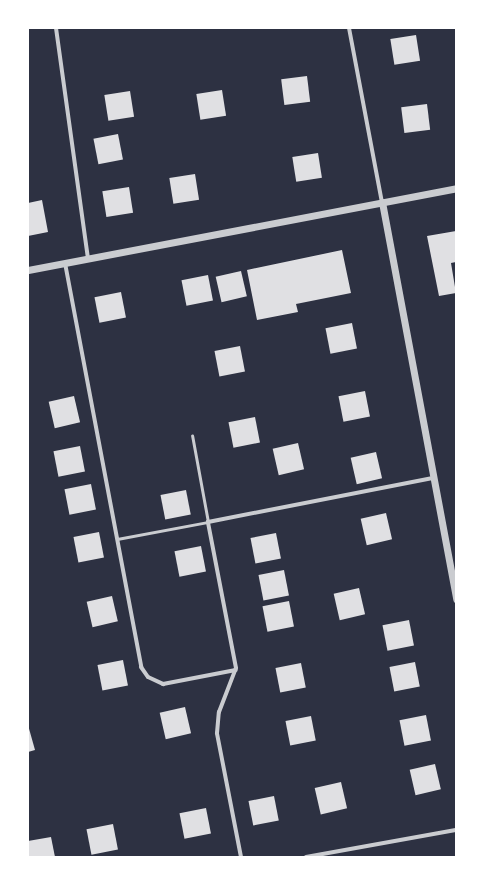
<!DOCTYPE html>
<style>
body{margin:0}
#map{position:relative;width:484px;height:885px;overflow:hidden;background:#2d3142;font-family:Rubik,sans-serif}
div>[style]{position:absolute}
.building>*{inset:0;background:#e0e0e3;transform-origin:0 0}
.service>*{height:3px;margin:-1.5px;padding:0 1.5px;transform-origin:1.5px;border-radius:1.5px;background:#caccd0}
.minor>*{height:4px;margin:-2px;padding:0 2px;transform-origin:2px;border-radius:2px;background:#caccd0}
.tertiary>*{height:7px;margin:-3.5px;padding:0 3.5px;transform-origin:3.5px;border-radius:3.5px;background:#caccd0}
span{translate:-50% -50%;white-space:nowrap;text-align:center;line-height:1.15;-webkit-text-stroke:4px #fff;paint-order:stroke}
.frame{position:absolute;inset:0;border:29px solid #fff;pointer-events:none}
</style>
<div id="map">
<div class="building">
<i style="left:416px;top:35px;width:26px;height:26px;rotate:81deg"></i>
<i style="left:307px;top:76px;width:26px;height:26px;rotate:83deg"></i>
<i style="left:222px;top:90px;width:26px;height:26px;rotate:81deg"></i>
<i style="left:130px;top:91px;width:26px;height:26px;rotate:81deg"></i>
<i style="left:427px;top:104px;width:26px;height:26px;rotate:83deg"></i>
<i style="left:118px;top:134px;width:26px;height:25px;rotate:79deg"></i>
<i style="left:318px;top:153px;width:25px;height:26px;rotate:81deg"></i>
<i style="left:195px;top:174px;width:26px;height:26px;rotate:81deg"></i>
<i style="left:129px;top:187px;width:26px;height:27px;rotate:81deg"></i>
<i style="clip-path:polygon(42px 200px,48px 232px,28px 236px,28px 203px)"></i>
<i style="clip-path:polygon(456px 231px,456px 262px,451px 263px,456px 293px,439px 296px,427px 236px)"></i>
<i style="clip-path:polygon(342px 250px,351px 293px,296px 304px,298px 312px,257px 320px,247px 270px)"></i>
<i style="left:241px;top:271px;width:26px;height:26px;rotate:77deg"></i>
<i style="left:208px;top:275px;width:26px;height:27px;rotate:79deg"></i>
<i style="left:121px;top:292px;width:26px;height:27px;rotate:79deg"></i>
<i style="left:352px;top:323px;width:26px;height:27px;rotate:79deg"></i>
<i style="left:240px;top:346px;width:26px;height:26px;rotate:79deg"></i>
<i style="left:365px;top:391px;width:26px;height:27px;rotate:79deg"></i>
<i style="left:74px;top:396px;width:27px;height:26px;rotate:77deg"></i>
<i style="left:255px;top:417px;width:26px;height:27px;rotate:79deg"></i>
<i style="left:298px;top:443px;width:27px;height:26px;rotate:77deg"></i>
<i style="left:80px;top:446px;width:26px;height:27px;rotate:79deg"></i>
<i style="left:376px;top:452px;width:27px;height:26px;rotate:77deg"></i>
<i style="left:91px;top:484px;width:26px;height:27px;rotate:79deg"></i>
<i style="left:186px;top:490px;width:25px;height:26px;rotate:79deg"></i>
<i style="left:386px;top:513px;width:27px;height:26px;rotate:77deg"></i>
<i style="left:99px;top:532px;width:26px;height:26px;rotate:79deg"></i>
<i style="left:276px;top:533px;width:26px;height:26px;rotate:79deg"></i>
<i style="left:201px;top:546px;width:26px;height:27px;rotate:79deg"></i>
<i style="left:284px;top:570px;width:26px;height:26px;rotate:79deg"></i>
<i style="left:359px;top:588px;width:27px;height:26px;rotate:77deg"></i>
<i style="left:112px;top:596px;width:26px;height:26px;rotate:77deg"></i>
<i style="left:289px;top:601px;width:26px;height:27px;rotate:79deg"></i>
<i style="left:409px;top:620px;width:26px;height:27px;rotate:79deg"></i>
<i style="left:123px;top:660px;width:26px;height:26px;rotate:79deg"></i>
<i style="left:415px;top:662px;width:25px;height:26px;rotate:79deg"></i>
<i style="left:301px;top:663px;width:25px;height:26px;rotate:79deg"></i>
<i style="left:185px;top:707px;width:27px;height:26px;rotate:77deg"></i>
<i style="left:426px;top:715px;width:26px;height:27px;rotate:79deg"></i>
<i style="left:311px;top:716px;width:25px;height:26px;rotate:79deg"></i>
<i style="clip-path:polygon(28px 725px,35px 750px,28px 752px)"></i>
<i style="left:435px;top:764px;width:26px;height:26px;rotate:77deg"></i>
<i style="left:341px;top:782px;width:27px;height:27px;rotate:77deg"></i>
<i style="left:274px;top:796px;width:25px;height:26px;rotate:79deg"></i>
<i style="left:206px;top:808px;width:26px;height:27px;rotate:79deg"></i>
<i style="left:113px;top:824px;width:26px;height:27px;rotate:79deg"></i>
<i style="clip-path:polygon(51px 837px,55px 857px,28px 857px,28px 841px)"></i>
</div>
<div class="service">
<i style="left:117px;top:539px;width:93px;rotate:-10.6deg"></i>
<i style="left:208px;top:522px;width:88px;rotate:-100.4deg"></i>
</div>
<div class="minor">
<i style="left:56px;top:28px;width:233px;rotate:82.1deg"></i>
<i style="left:349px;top:28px;width:177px;rotate:79.3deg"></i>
<i style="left:65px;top:263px;width:411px;rotate:79.3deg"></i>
<i style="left:141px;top:667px;width:12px;rotate:55deg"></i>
<i style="left:148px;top:677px;width:17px;rotate:25deg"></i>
<i style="left:163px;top:684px;width:74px;rotate:-10.9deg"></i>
<i style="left:241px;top:857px;width:126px;rotate:-101deg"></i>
<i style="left:217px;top:733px;width:21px;rotate:-85deg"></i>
<i style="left:219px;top:712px;width:47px;rotate:-68.9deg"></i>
<i style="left:236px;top:668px;width:149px;rotate:-100.9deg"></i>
<i style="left:208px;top:522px;width:229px;rotate:-11.1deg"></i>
<i style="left:306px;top:857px;width:152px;rotate:-10.2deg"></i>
</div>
<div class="tertiary">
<i style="left:382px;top:202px;width:404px;rotate:79.4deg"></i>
<i style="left:28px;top:270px;width:436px;rotate:-10.8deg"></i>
</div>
<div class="frame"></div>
</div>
